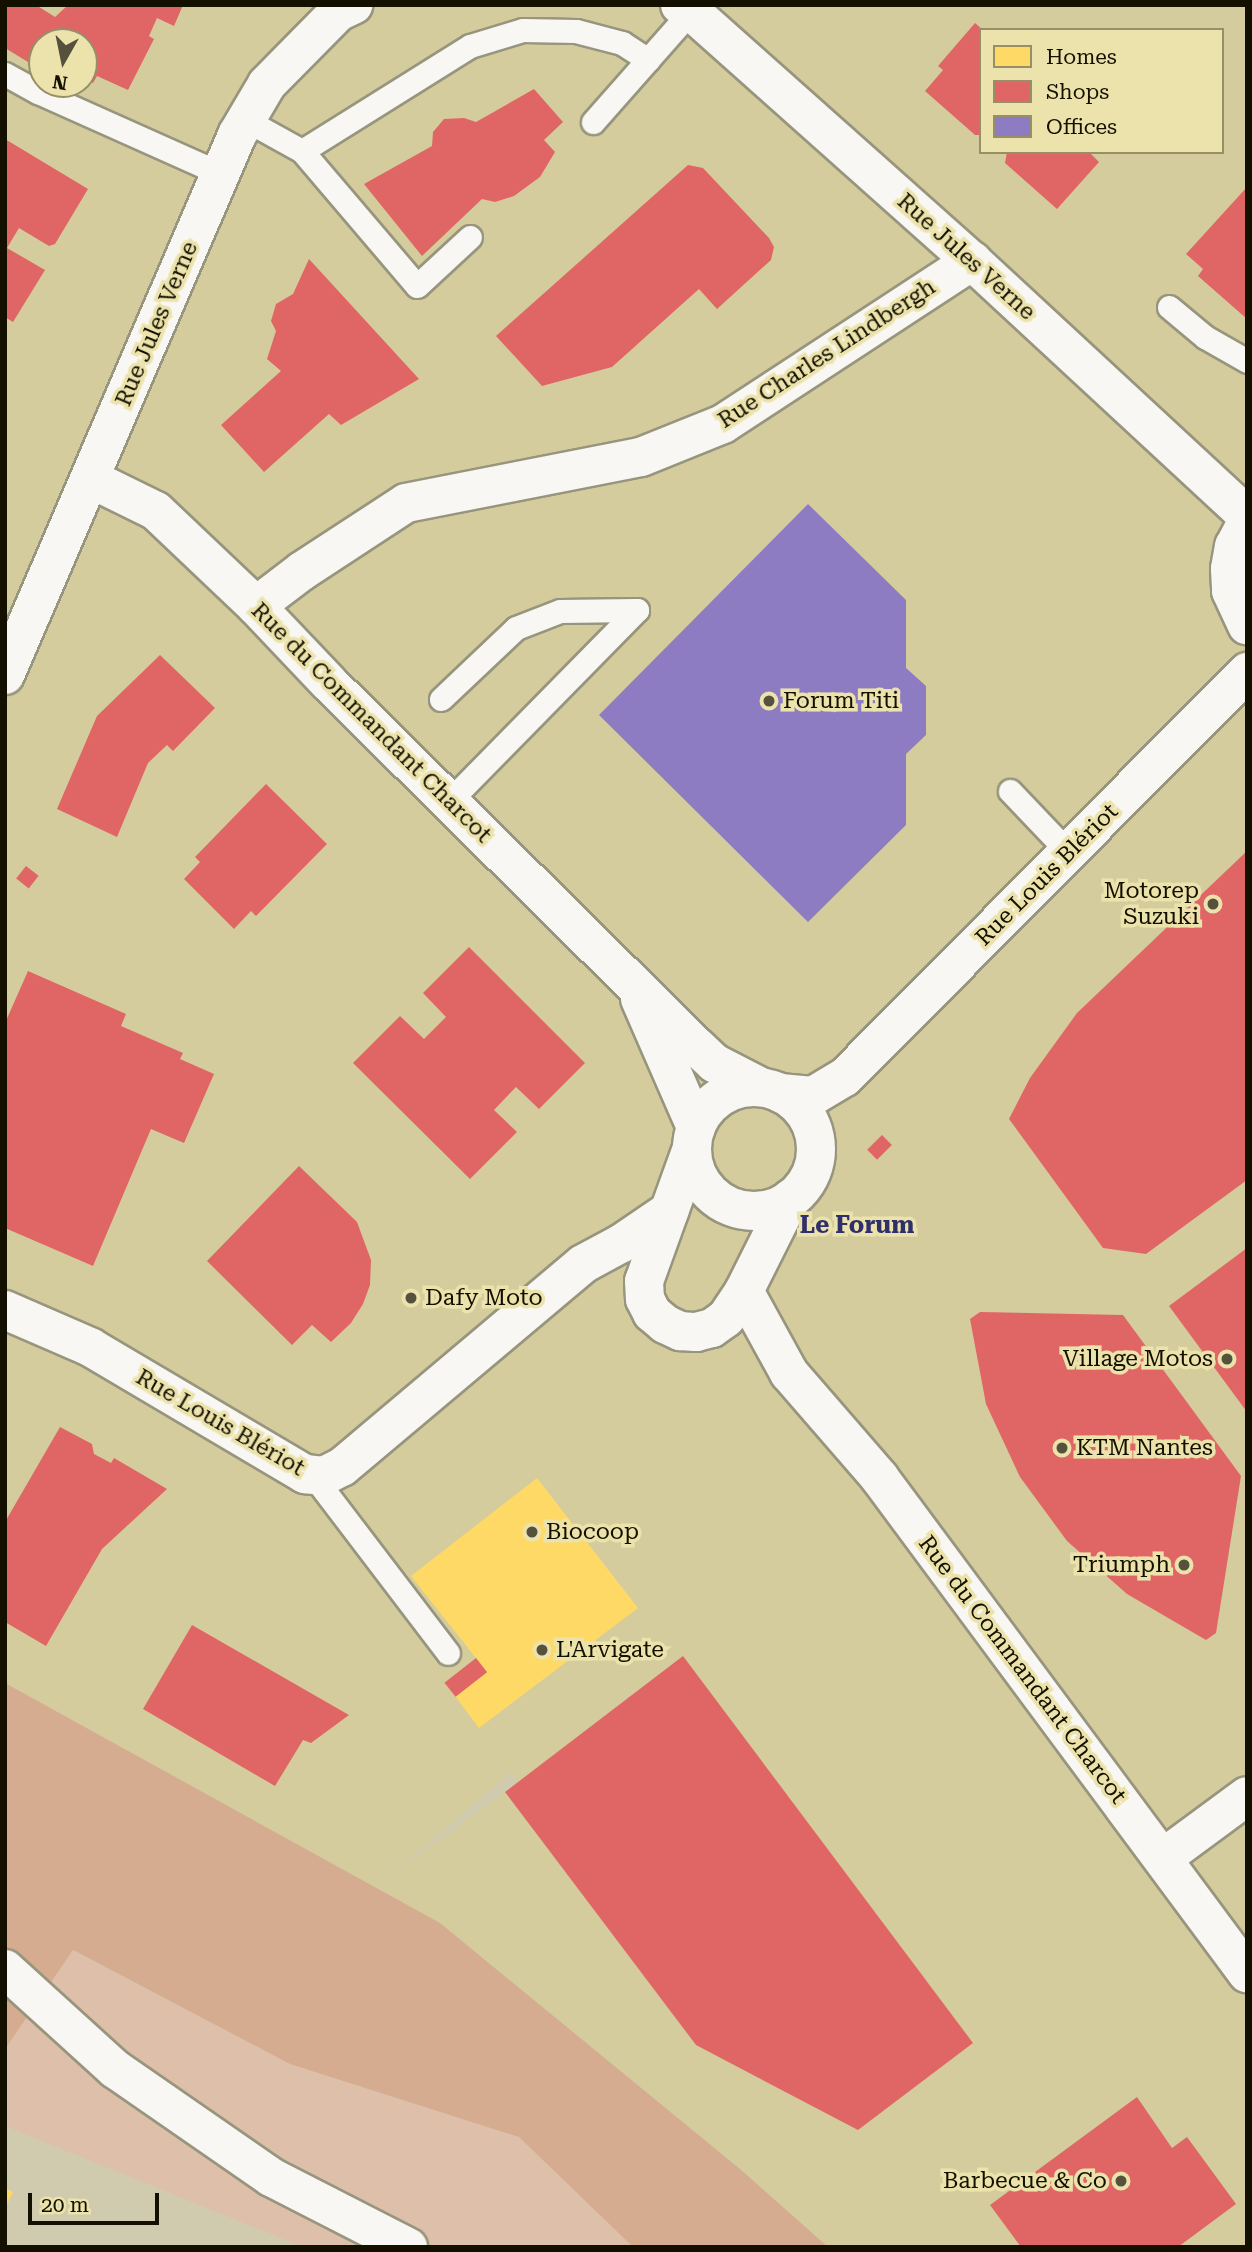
<!DOCTYPE html>
<meta charset="utf-8">
<style>
body{margin:0}
#map{position:relative;width:1252px;height:2252px;overflow:hidden;background:#d0cbae;font-family:"Roboto Serif",serif}
div>[style]{position:absolute}
.built>*{inset:0;background:#d4cc9d}
.green>*{inset:0;background:#ddbfaa}
.forest>*{inset:0;background:#d6ac91}
.homes>*{inset:0;background:#ffd966}
.shops>*{inset:0;background:#e06666;transform-origin:0 0}
.offices>*{inset:0;background:#8e7cc3}
.roads{filter:drop-shadow(2px 0 #98957e) drop-shadow(-2px 0 #98957e) drop-shadow(0 2px #98957e) drop-shadow(0 -2px #98957e)}
.service>*{height:23px;margin:-11.5px;padding:0 11.5px;transform-origin:11.5px;border-radius:11.5px;background:#f8f7f3}
.minor>*{height:38px;margin:-19px;padding:0 19px;transform-origin:19px;border-radius:19px;background:#f8f7f3}
.minor>.ring{margin:-19px;padding:0;box-sizing:content-box;background:none;border:38px solid #f8f7f3;border-radius:50%}
.tertiary>*{height:38px;margin:-19px;padding:0 19px;transform-origin:19px;border-radius:19px;background:#f8f7f3}
.dots>*{width:19px;height:19px;translate:-50% -50%;box-sizing:border-box;border:4px solid #ece3ac;border-radius:50%}
span{translate:-50% -50%;white-space:nowrap;text-align:center;line-height:1.15;-webkit-text-stroke:7px #ece3ac;paint-order:stroke}
.street-label{font-size:23px;color:#141000}
.poi-label{font-size:23px;color:#141000}
.left{translate:0 -50%;text-align:left}
.right{translate:-100% -50%;text-align:right}
.neighbourhood-label{font-size:24px;color:#2f306b;font-weight:700}
.frame{position:absolute;inset:0;border:7px solid #141000;pointer-events:none}
.legend{position:absolute;left:979px;top:28px;width:245px;height:126px;box-sizing:border-box;background:#ece3ac;border:2px solid #968f67;margin:0;padding:9px 12px;list-style:none;font-size:21px;color:#141000}
.legend li{display:flex;align-items:center;gap:14px;height:35px}
.legend b{width:35px;border:2px solid #968f67}
.north{position:absolute;left:28px;top:28px;width:70px;height:70px;box-sizing:border-box;background:#ece3ac;border:2px solid #968f67;border-radius:50%;rotate:189deg;font-size:19px;font-weight:700;line-height:28px;text-align:center;color:#141000}
.north::after{content:'';display:block;margin:auto;width:24px;height:32px;background:#56513d;clip-path:polygon(50% 0,100% 100%,50% 72%,0 100%)}
.scale{position:absolute;left:28px;top:2193px;width:131px;height:32px;box-sizing:border-box;border:4px solid #141000;border-top:0;padding-left:9px;font-size:21px;line-height:24px;white-space:nowrap;color:#141000;-webkit-text-stroke:5px #ece3ac;paint-order:stroke}
</style>
<div id="map">
<div class="built">
<i style="clip-path:polygon(evenodd,5px 5px,1247px 5px,1247px 2247px,828px 2247px,740px 2169px,440px 1923px,5px 1683px,5px 5px,981px 30px,1222px 30px,1222px 152px,981px 152px,981px 30px,5px 5px,42px 42px,84px 42px,84px 84px,42px 84px,42px 42px,5px 5px,511px 1772px,518px 1782px,388px 1878px,389px 1877px,511px 1772px)"></i>
</div>
<div class="green">
<i style="clip-path:polygon(72px 1950px,290px 2064px,519px 2137px,633px 2247px,303px 2247px,5px 2126px,5px 2049px)"></i>
</div>
<div class="forest">
<i style="clip-path:polygon(5px 1683px,440px 1923px,740px 2169px,828px 2247px,633px 2247px,519px 2137px,290px 2064px,73px 1950px,5px 2049px)"></i>
</div>
<div class="homes">
<i style="clip-path:polygon(537px 1478px,638px 1608px,479px 1728px,455px 1696px,487px 1672px,411px 1576px)"></i>
<i style="clip-path:polygon(5px 2188px,13px 2192px,5px 2208px)"></i>
</div>
<div class="shops">
<i style="clip-path:polygon(5px 5px,36px 5px,55px 17px,68px 5px,183px 5px,174px 26px,157px 18px,149px 36px,154px 39px,128px 90px,97px 76px,93px 83px,84px 79px,84px 42px,42px 42px,42px 49px,37px 47px,28px 62px,5px 48px)"></i>
<i style="clip-path:polygon(975px 23px,983px 30px,981px 135px,975px 135px,925px 91px,943px 70px,938px 66px)"></i>
<i style="clip-path:polygon(534px 89px,563px 122px,544px 140px,555px 152px,540px 177px,514px 196px,495px 202px,482px 199px,422px 256px,364px 184px,432px 146px,433px 132px,444px 119px,464px 118px,476px 122px)"></i>
<i style="clip-path:polygon(5px 139px,88px 189px,55px 244px,49px 246px,19px 228px,7px 248px,45px 270px,13px 322px,5px 317px)"></i>
<i style="clip-path:polygon(1007px 152px,1089px 152px,1099px 162px,1057px 209px,1005px 163px)"></i>
<i style="clip-path:polygon(688px 165px,703px 168px,769px 238px,774px 247px,771px 260px,717px 309px,699px 289px,612px 367px,542px 386px,496px 336px)"></i>
<i style="clip-path:polygon(1247px 187px,1247px 319px,1198px 276px,1203px 269px,1186px 254px)"></i>
<i style="clip-path:polygon(309px 259px,419px 379px,341px 425px,329px 414px,264px 472px,221px 425px,281px 371px,267px 359px,276px 331px,271px 321px,276px 304px,293px 294px)"></i>
<i style="clip-path:polygon(160px 655px,215px 708px,173px 751px,167px 745px,148px 763px,117px 837px,57px 809px,97px 716px)"></i>
<i style="clip-path:polygon(266px 784px,327px 844px,256px 916px,251px 911px,234px 929px,184px 879px,200px 862px,195px 857px)"></i>
<i style="clip-path:polygon(1247px 851px,1247px 1180px,1146px 1254px,1103px 1248px,1009px 1119px,1030px 1078px,1077px 1013px)"></i>
<i style="left:26px;top:866px;width:16px;height:16px;rotate:38deg"></i>
<i style="clip-path:polygon(469px 947px,585px 1063px,539px 1109px,516px 1087px,494px 1110px,517px 1132px,470px 1179px,353px 1063px,400px 1016px,424px 1039px,446px 1017px,423px 993px)"></i>
<i style="clip-path:polygon(28px 971px,126px 1014px,121px 1026px,183px 1053px,180px 1059px,214px 1074px,184px 1143px,151px 1129px,93px 1266px,5px 1228px,5px 1023px)"></i>
<i style="left:882px;top:1135px;width:14px;height:21px;rotate:45deg"></i>
<i style="clip-path:polygon(299px 1166px,357px 1222px,371px 1260px,370px 1285px,363px 1304px,351px 1323px,331px 1342px,312px 1325px,292px 1345px,207px 1261px)"></i>
<i style="clip-path:polygon(1247px 1248px,1247px 1412px,1169px 1306px)"></i>
<i style="clip-path:polygon(980px 1312px,1123px 1315px,1241px 1476px,1216px 1633px,1206px 1640px,1127px 1594px,1067px 1541px,1020px 1477px,986px 1404px,970px 1319px)"></i>
<i style="clip-path:polygon(60px 1427px,92px 1444px,94px 1454px,111px 1463px,114px 1458px,167px 1489px,102px 1549px,46px 1646px,5px 1622px,5px 1522px)"></i>
<i style="clip-path:polygon(192px 1625px,349px 1715px,311px 1743px,303px 1740px,275px 1786px,143px 1709px)"></i>
<i style="clip-path:polygon(683px 1656px,973px 2043px,858px 2130px,696px 2045px,505px 1792px)"></i>
<i style="left:476px;top:1658px;width:18px;height:40px;rotate:52deg"></i>
<i style="clip-path:polygon(1137px 2097px,1172px 2148px,1187px 2137px,1236px 2204px,1178px 2247px,1021px 2247px,990px 2205px)"></i>
</div>
<div class="offices">
<i style="clip-path:polygon(808px 504px,906px 600px,906px 668px,926px 686px,926px 735px,906px 754px,906px 825px,808px 922px,599px 715px)"></i>
</div>
<div class="roads">
<div class="service">
<i style="left:5px;top:74px;width:38px;rotate:29deg"></i>
<i style="left:38px;top:92px;width:201px;rotate:24.1deg"></i>
<i style="left:246px;top:120px;width:64px;rotate:29deg"></i>
<i style="left:302px;top:151px;width:177px;rotate:49.6deg"></i>
<i style="left:417px;top:286px;width:72px;rotate:-42.8deg"></i>
<i style="left:593px;top:122px;width:148px;rotate:-48.6deg"></i>
<i style="left:302px;top:151px;width:198px;rotate:-32deg"></i>
<i style="left:470px;top:46px;width:55px;rotate:-16.8deg"></i>
<i style="left:523px;top:30px;width:53px;rotate:1.1deg"></i>
<i style="left:576px;top:31px;width:48px;rotate:14.6deg"></i>
<i style="left:622px;top:43px;width:31px;rotate:33deg"></i>
<i style="left:1169px;top:307px;width:47px;rotate:39.8deg"></i>
<i style="left:1205px;top:337px;width:48px;rotate:29.7deg"></i>
<i style="left:441px;top:699px;width:103px;rotate:-43.4deg"></i>
<i style="left:516px;top:628px;width:47px;rotate:-21.1deg"></i>
<i style="left:560px;top:611px;width:77px;rotate:-0.7deg"></i>
<i style="left:637px;top:610px;width:269px;rotate:134.5deg"></i>
<i style="left:1010px;top:791px;width:86px;rotate:46.4deg"></i>
<i style="left:314px;top:1477px;width:221px;rotate:52.7deg"></i>
</div>
<div class="minor">
<i style="left:680px;top:5px;width:13px;rotate:29deg"></i>
<i style="left:691px;top:11px;width:376px;rotate:41.7deg"></i>
<i style="left:972px;top:261px;width:375px;rotate:42.8deg"></i>
<i style="left:91px;top:479px;width:72px;rotate:26.2deg"></i>
<i style="left:156px;top:511px;width:138px;rotate:43.5deg"></i>
<i style="left:256px;top:606px;width:106px;rotate:46.5deg"></i>
<i style="left:329px;top:683px;width:516px;rotate:44.69deg"></i>
<i style="left:696px;top:1046px;width:25px;rotate:43deg"></i>
<i style="left:714px;top:1063px;width:53px;rotate:27.1deg"></i>
<i style="left:1247px;top:522px;width:27px;rotate:118deg"></i>
<i style="left:1234px;top:546px;width:23px;rotate:100deg"></i>
<i style="left:1230px;top:569px;width:22px;rotate:87deg"></i>
<i style="left:1231px;top:591px;width:38px;rotate:65deg"></i>
<i style="left:256px;top:606px;width:58px;rotate:-37.3deg"></i>
<i style="left:302px;top:571px;width:124px;rotate:-33.2deg"></i>
<i style="left:406px;top:503px;width:239px;rotate:-11.1deg"></i>
<i style="left:641px;top:457px;width:88px;rotate:-21.9deg"></i>
<i style="left:723px;top:424px;width:298px;rotate:-33.2deg"></i>
<i style="left:5px;top:675px;width:588px;rotate:-66.75deg"></i>
<i style="left:237px;top:135px;width:59px;rotate:-59.5deg"></i>
<i style="left:267px;top:84px;width:101px;rotate:-45.4deg"></i>
<i style="left:338px;top:12px;width:17px;rotate:-25deg"></i>
<i style="left:640px;top:999px;width:140px;rotate:66.4deg"></i>
<i class="ring" style="left:692px;top:1087px;width:86px;height:86px"></i>
<i style="left:780px;top:1093px;width:33px;rotate:5deg"></i>
<i style="left:813px;top:1096px;width:37px;rotate:-31deg"></i>
<i style="left:845px;top:1077px;width:571px;rotate:-45.21deg"></i>
<i style="left:692px;top:1148px;width:141px;rotate:109.8deg"></i>
<i style="left:644px;top:1281px;width:18px;rotate:87deg"></i>
<i style="left:645px;top:1299px;width:16px;rotate:63deg"></i>
<i style="left:652px;top:1313px;width:17px;rotate:40deg"></i>
<i style="left:665px;top:1324px;width:17px;rotate:25deg"></i>
<i style="left:680px;top:1331px;width:16px;rotate:4deg"></i>
<i style="left:696px;top:1332px;width:16px;rotate:-14deg"></i>
<i style="left:712px;top:1328px;width:17px;rotate:-36deg"></i>
<i style="left:726px;top:1318px;width:32px;rotate:-56deg"></i>
<i style="left:744px;top:1291px;width:103px;rotate:-63.4deg"></i>
<i style="left:744px;top:1291px;width:94px;rotate:61.2deg"></i>
<i style="left:789px;top:1373px;width:138px;rotate:49.1deg"></i>
<i style="left:879px;top:1477px;width:618px;rotate:53.43deg"></i>
<i style="left:5px;top:1310px;width:93px;rotate:23.5deg"></i>
<i style="left:90px;top:1347px;width:250px;rotate:30.6deg"></i>
<i style="left:305px;top:1474px;width:19px;rotate:6deg"></i>
<i style="left:324px;top:1476px;width:20px;rotate:-27deg"></i>
<i style="left:342px;top:1467px;width:315px;rotate:-40.1deg"></i>
<i style="left:583px;top:1264px;width:44px;rotate:-28.3deg"></i>
<i style="left:622px;top:1243px;width:57px;rotate:-34.2deg"></i>
<i style="left:1163px;top:1858px;width:104px;rotate:-36.4deg"></i>
</div>
<div class="tertiary">
<i style="left:5px;top:1969px;width:149px;rotate:42.3deg"></i>
<i style="left:115px;top:2069px;width:190px;rotate:34.7deg"></i>
<i style="left:271px;top:2177px;width:154px;rotate:27.1deg"></i>
</div>
</div>
<div class="dots">
<i style="left:769px;top:701px;background:#56513d"></i>
<i style="left:1213px;top:904px;background:#56513d"></i>
<i style="left:411px;top:1298px;background:#56513d"></i>
<i style="left:1227px;top:1359px;background:#56513d"></i>
<i style="left:1062px;top:1448px;background:#56513d"></i>
<i style="left:532px;top:1532px;background:#56513d"></i>
<i style="left:1184px;top:1565px;background:#56513d"></i>
<i style="left:542px;top:1650px;background:#56513d"></i>
<i style="left:1121px;top:2181px;background:#56513d"></i>
</div>
<div class="street-label">
<span style="left:966px;top:257px;rotate:42deg">Rue Jules Verne</span>
<span style="left:157px;top:324px;rotate:-67deg">Rue Jules Verne</span>
<span style="left:827px;top:354px;rotate:-33deg">Rue Charles Lindbergh</span>
<span style="left:371px;top:723px;rotate:45deg">Rue du Commandant Charcot</span>
<span style="left:1047px;top:875px;rotate:-45deg">Rue Louis Blériot</span>
<span style="left:220px;top:1423px;rotate:30deg">Rue Louis Blériot</span>
<span style="left:1022px;top:1670px;rotate:53deg">Rue du Commandant Charcot</span>
</div>
<div class="poi-label">
<span class="left" style="left:783px;top:701px">Forum Titi</span>
<span class="right" style="left:1199px;top:904px">Motorep<br>Suzuki</span>
<span class="left" style="left:425px;top:1298px">Dafy Moto</span>
<span class="right" style="left:1213px;top:1359px">Village Motos</span>
<span class="left" style="left:1076px;top:1448px">KTM Nantes</span>
<span class="left" style="left:546px;top:1532px">Biocoop</span>
<span class="right" style="left:1170px;top:1565px">Triumph</span>
<span class="left" style="left:556px;top:1650px">L'Arvigate</span>
<span class="right" style="left:1107px;top:2181px">Barbecue &amp; Co</span>
</div>
<div class="neighbourhood-label">
<span style="left:857px;top:1226px">Le Forum</span>
</div>
<div class="frame"></div>
<ul class="legend">
<li><b style="height:19px;background:#ffd966"></b>Homes</li>
<li><b style="height:19px;background:#e06666"></b>Shops</li>
<li><b style="height:19px;background:#8e7cc3"></b>Offices</li>
</ul>
<div class="north">N</div>
<div class="scale">20 m</div>
</div>
